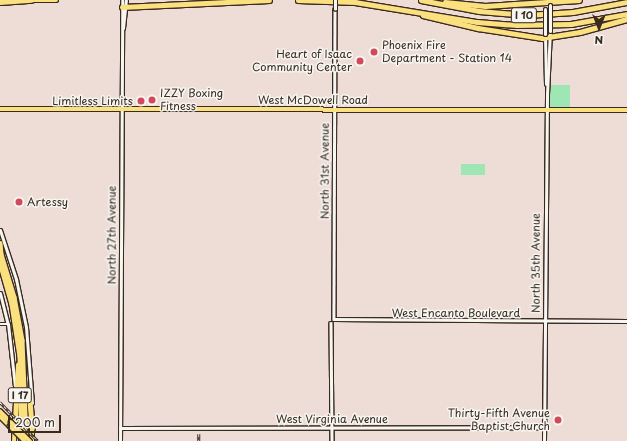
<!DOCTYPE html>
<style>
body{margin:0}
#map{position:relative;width:627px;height:441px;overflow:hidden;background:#eeddd7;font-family:"Playpen Sans",sans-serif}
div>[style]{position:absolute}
.green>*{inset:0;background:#9ee7b5;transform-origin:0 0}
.roads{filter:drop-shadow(1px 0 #3b2a1e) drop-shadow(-1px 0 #3b2a1e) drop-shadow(0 1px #3b2a1e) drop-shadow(0 -1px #3b2a1e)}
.tertiary>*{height:2.5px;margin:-1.25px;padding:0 1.25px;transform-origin:1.25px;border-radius:1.25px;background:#f6f6f2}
.secondary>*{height:3px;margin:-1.5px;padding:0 1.5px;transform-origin:1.5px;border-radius:1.5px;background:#f6f6f2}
.primary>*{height:3.5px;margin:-1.75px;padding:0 1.75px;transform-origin:1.75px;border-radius:1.75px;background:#fbe080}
.trunk>*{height:4px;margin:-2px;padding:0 2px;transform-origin:2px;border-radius:2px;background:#fbe080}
.motorway>*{height:4.5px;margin:-2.25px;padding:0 2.25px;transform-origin:2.25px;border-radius:2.25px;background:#fbe080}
.rail>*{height:2.5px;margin-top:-1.25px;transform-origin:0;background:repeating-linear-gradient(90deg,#f6f6f2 0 3px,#3b2a1e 0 6px);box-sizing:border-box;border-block:1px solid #3b2a1e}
.bridges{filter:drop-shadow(1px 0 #3b2a1e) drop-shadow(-1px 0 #3b2a1e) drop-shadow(0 1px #3b2a1e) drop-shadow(0 -1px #3b2a1e)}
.tertiary-bridge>*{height:2.5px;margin:-1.25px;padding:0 1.25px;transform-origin:1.25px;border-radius:1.25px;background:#f6f6f2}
.secondary-bridge>*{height:3px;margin:-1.5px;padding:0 1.5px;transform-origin:1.5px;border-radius:1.5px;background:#f6f6f2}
.primary-bridge>*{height:3.5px;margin:-1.75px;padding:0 1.75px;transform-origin:1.75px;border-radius:1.75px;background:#fbe080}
.dots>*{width:11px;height:11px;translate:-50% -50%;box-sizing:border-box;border:2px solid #f6f6f2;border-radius:50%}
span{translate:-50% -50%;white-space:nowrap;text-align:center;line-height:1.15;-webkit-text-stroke:3px #f6f6f2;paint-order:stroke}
.shield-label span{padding:1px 3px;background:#f6f6f2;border:1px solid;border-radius:3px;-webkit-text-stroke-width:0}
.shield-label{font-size:10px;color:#3b2a1e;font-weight:700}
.poi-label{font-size:11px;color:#3b2a1e}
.left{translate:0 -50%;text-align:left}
.right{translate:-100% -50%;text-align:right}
.street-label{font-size:11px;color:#3b2a1e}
.north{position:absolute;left:579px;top:8px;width:40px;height:40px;-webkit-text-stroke:3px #f6f6f2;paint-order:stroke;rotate:180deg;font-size:11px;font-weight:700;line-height:16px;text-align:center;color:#3b2a1e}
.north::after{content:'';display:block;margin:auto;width:14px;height:18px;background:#3b2a1e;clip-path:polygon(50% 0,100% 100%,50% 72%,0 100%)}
.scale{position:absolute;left:8px;top:415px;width:53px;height:18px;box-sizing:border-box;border:2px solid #3b2a1e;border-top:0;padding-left:5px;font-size:12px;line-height:14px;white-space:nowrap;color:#3b2a1e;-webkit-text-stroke:3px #f6f6f2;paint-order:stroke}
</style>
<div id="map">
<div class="green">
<i style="left:570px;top:85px;width:22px;height:21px;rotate:90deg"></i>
<i style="left:461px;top:164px;width:24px;height:11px"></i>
</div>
<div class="roads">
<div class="tertiary">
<i style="left:335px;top:9px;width:310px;rotate:90.2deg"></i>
<i style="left:334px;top:319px;width:293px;rotate:0.4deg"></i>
<i style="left:331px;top:323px;width:118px;rotate:89.5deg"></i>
<i style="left:0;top:324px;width:8px"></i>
<i style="left:120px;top:428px;width:425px;rotate:-0.1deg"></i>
</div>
<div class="secondary">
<i style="left:123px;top:28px;width:28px;rotate:-84deg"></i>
<i style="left:545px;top:36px;width:48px;rotate:88.8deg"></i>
<i style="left:0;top:230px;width:52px;rotate:71.9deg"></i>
<i style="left:16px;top:279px;width:49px;rotate:78.2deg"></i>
<i style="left:26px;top:327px;width:76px;rotate:85.5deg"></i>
<i style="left:0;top:293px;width:32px;rotate:76deg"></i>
<i style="left:8px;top:324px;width:62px;rotate:83.6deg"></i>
<i style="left:120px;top:441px;width:441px;rotate:-89.7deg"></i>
<i style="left:544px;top:441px;width:347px;rotate:-89.5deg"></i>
<i style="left:547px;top:94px;width:63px;rotate:-87.3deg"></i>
</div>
<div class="primary">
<i style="left:0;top:109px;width:627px;rotate:0.09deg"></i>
<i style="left:0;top:411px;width:16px;rotate:45deg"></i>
<i style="left:0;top:416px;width:14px;rotate:45deg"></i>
</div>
<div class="trunk">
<i style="left:32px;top:428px;width:13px;rotate:90deg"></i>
<i style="left:14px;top:441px;width:21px;rotate:-87deg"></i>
</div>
<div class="motorway">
<i style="left:29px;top:0;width:27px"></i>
<i style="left:298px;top:0;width:57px;rotate:2deg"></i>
<i style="left:355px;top:2px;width:124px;rotate:9.3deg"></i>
<i style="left:477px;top:22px;width:40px;rotate:4.3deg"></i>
<i style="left:517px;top:25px;width:54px;rotate:-1.1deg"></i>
<i style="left:571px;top:24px;width:57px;rotate:-10.1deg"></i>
<i style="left:421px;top:0;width:59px;rotate:10.7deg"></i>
<i style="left:479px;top:11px;width:48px;rotate:4.8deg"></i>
<i style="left:527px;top:15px;width:46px;rotate:-3.7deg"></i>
<i style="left:573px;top:12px;width:55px;rotate:-10.5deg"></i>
<i style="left:0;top:2px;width:31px;rotate:-4deg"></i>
<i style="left:445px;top:2px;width:40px;rotate:5.7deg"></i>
<i style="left:485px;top:6px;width:94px;rotate:-3.7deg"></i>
<i style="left:122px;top:7px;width:147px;rotate:-2.7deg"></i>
<i style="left:423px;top:15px;width:57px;rotate:13.3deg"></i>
<i style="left:478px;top:28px;width:65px;rotate:8.9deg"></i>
<i style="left:542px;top:38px;width:38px;rotate:-9deg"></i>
<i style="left:580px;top:32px;width:49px;rotate:-15.5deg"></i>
<i style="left:0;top:243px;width:11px;rotate:85deg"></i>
<i style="left:0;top:251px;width:48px;rotate:73.1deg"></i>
<i style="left:14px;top:297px;width:44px;rotate:79.5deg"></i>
<i style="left:22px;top:340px;width:100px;rotate:87.7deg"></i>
<i style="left:0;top:262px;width:44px;rotate:74.1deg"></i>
<i style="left:12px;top:304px;width:53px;rotate:81.3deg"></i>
<i style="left:20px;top:356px;width:85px;rotate:88.7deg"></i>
<i style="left:29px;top:390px;width:38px;rotate:85deg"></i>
<i style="left:15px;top:420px;width:55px;rotate:-86.9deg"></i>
</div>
</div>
<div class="rail">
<i style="left:0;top:402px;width:54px;rotate:45.7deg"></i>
<i style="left:199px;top:434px;width:7px;rotate:90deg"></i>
</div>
<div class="bridges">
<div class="tertiary-bridge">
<i style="left:335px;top:9px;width:9px;rotate:-90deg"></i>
</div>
<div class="secondary-bridge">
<i style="left:550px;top:5px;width:26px;rotate:90deg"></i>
<i style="left:545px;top:34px;width:25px;rotate:-90deg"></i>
</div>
<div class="primary-bridge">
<i style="left:11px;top:422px;width:27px;rotate:45deg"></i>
<i style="left:10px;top:426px;width:21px;rotate:45deg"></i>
</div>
</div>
<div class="dots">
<i style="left:374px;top:52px;background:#d1495b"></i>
<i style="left:360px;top:61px;background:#d1495b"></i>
<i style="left:152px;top:100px;background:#d1495b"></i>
<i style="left:141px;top:101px;background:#d1495b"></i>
<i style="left:19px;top:202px;background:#d1495b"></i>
<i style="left:558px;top:420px;background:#d1495b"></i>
</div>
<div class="shield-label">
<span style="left:524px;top:15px">I 10</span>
<span style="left:20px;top:395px">I 17</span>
</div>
<div class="poi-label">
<span class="left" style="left:382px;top:52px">Phoenix Fire<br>Department - Station 14</span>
<span class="right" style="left:352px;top:61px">Heart of Isaac<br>Community Center</span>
<span class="left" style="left:160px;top:100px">IZZY Boxing<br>Fitness</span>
<span class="right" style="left:133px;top:101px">Limitless Limits</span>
<span class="left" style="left:27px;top:202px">Artessy</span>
<span class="right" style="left:550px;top:420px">Thirty-Fifth Avenue<br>Baptist Church</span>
</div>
<div class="street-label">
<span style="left:313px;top:100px">West McDowell Road</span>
<span style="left:325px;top:171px;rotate:-90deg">North 31st Avenue</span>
<span style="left:112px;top:235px;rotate:-90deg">North 27th Avenue</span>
<span style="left:536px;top:263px;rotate:-90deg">North 35th Avenue</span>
<span style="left:456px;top:313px">West Encanto Boulevard</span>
<span style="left:332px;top:419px">West Virginia Avenue</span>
</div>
<div class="north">N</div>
<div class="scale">200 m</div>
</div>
